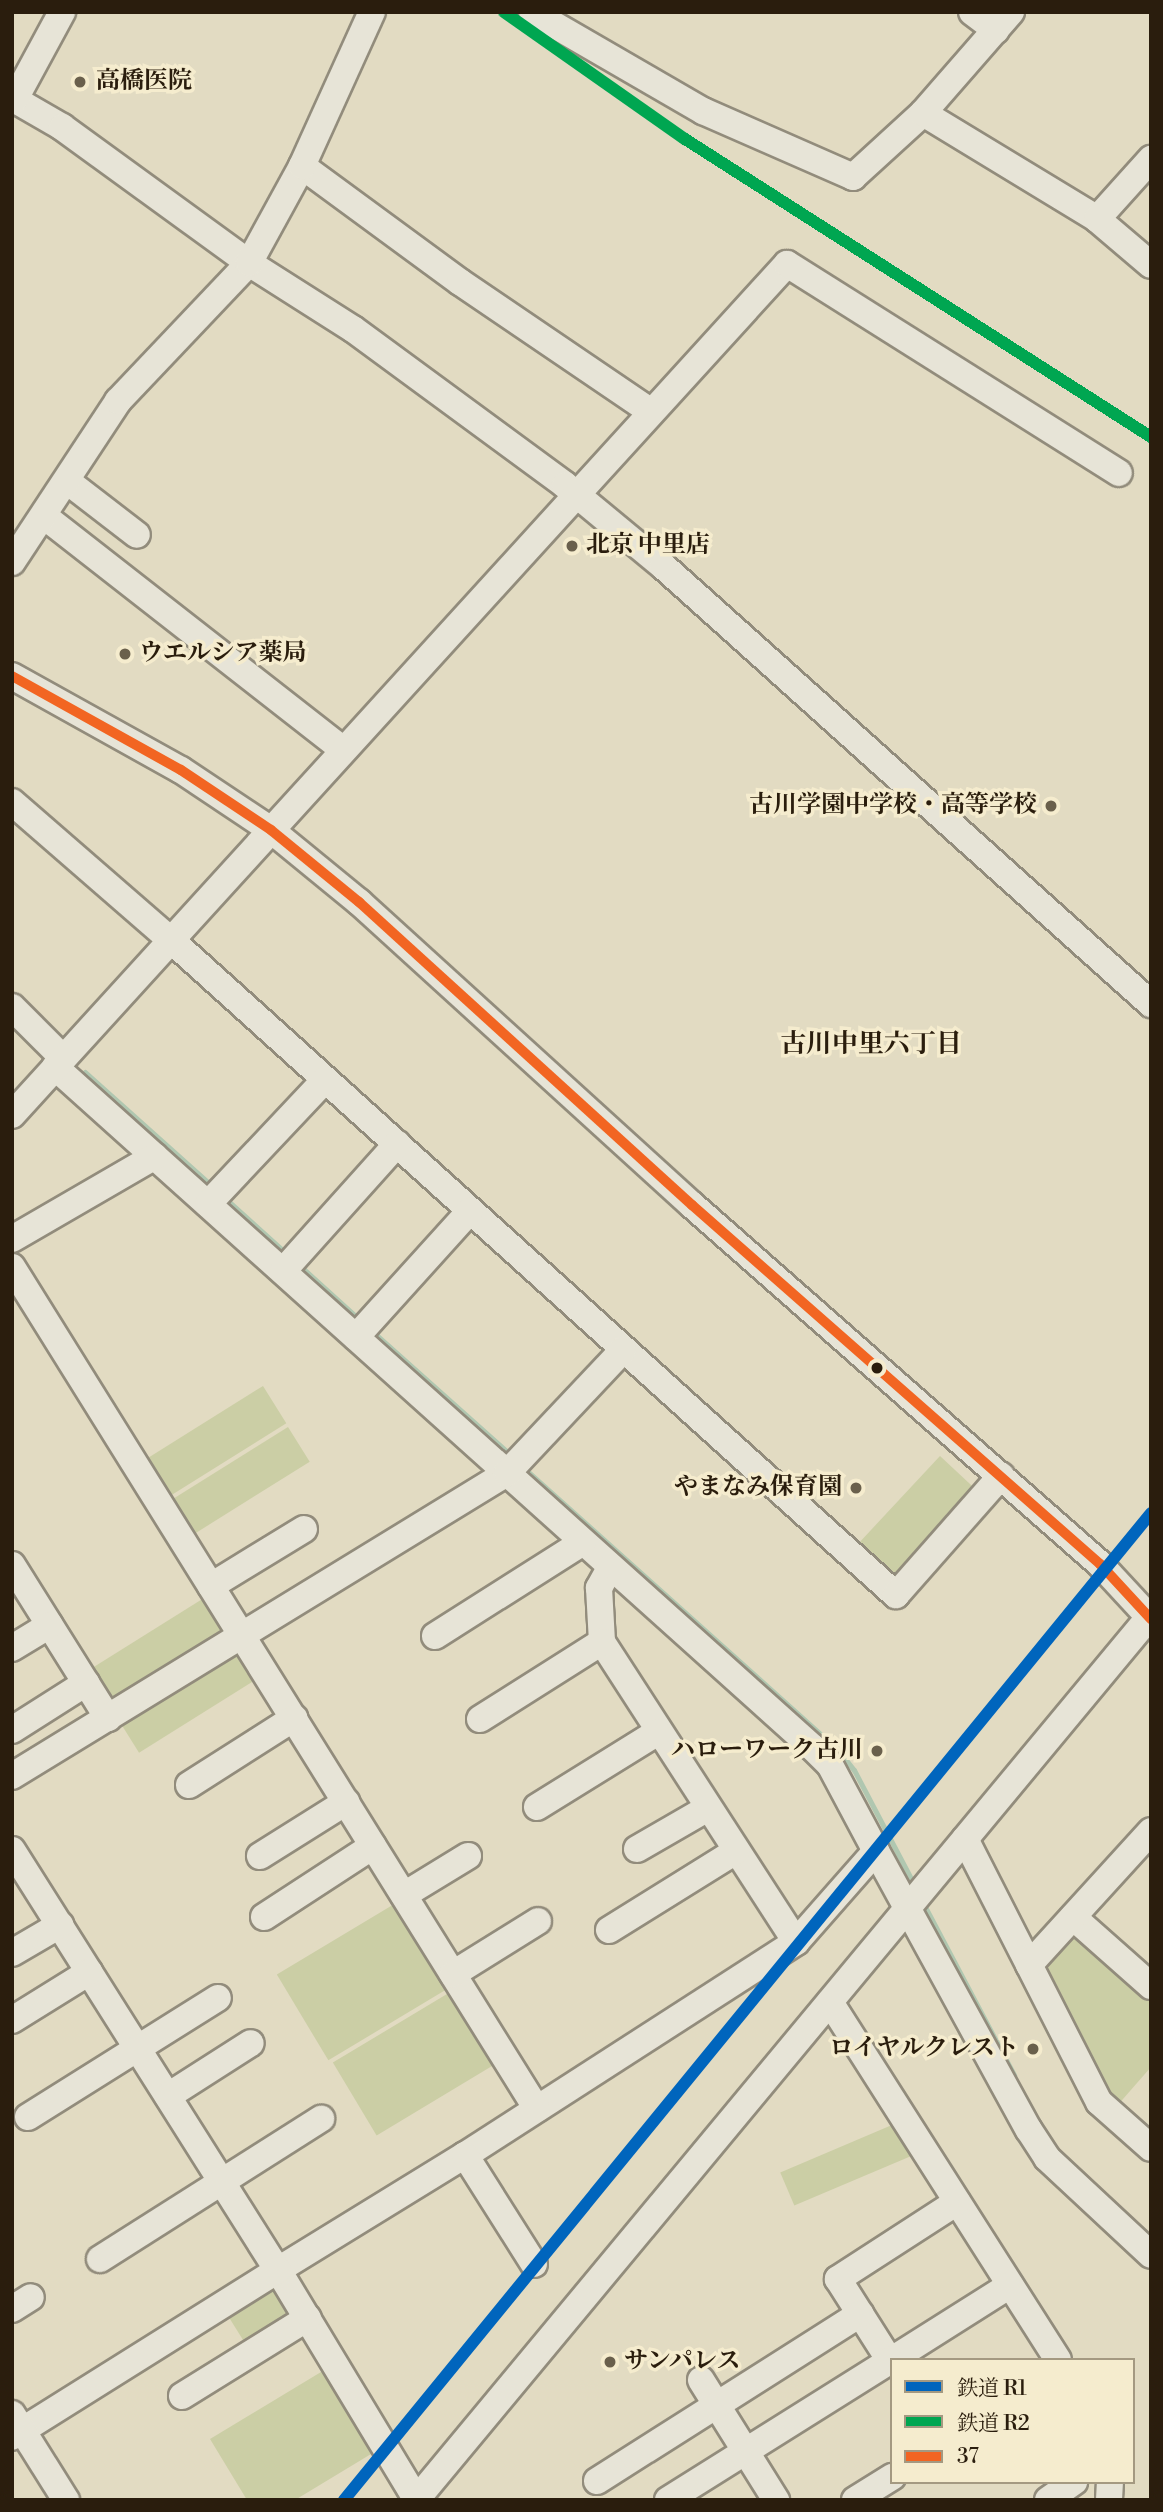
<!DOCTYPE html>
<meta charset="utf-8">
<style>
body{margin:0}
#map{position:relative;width:1163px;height:2512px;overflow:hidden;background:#e2dbc2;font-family:"Libre Bodoni","Noto Serif JP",serif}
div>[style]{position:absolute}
.green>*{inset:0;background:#cbcea5;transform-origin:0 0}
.stream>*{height:5px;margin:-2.5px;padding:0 2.5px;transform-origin:2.5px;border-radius:2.5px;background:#b0c7b0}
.roads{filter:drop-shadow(2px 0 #928c7c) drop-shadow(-2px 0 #928c7c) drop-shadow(0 2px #928c7c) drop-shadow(0 -2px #928c7c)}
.minor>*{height:26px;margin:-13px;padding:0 13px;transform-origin:13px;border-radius:13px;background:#e7e4d7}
.bus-1>*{height:10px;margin:-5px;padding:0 5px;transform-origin:5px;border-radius:5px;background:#f26522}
.rail-1>*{height:12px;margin:-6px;padding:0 6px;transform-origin:6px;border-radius:6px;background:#0065bd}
.rail-2>*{height:12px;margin:-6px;padding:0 6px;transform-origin:6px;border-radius:6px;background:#00a651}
.dots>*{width:19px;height:19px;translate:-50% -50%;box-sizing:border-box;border:4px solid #f5ecce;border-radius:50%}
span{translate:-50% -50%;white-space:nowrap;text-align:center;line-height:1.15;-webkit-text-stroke:7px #f5ecce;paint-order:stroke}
.poi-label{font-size:24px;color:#2a1d0d;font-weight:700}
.left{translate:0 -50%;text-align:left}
.right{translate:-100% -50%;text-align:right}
.neighbourhood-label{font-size:26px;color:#2a1d0d;font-weight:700}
.frame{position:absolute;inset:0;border:14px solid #2a1d0d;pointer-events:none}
.legend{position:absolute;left:890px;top:2358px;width:245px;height:126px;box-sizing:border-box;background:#f5ecce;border:2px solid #a49981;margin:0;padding:9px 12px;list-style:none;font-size:21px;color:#2a1d0d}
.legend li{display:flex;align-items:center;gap:14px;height:35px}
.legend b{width:35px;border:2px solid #a49981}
</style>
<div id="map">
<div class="green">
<i style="left:263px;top:1386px;width:44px;height:140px;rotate:58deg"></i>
<i style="left:288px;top:1427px;width:41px;height:140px;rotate:58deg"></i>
<i style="left:940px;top:1456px;width:52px;height:125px;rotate:43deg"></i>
<i style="left:204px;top:1598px;width:45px;height:138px;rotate:58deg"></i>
<i style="left:237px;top:1649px;width:36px;height:138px;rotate:58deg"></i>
<i style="left:396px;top:1903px;width:100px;height:139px;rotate:59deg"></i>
<i style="clip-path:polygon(1071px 1928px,1151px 1991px,1151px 2067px,1116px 2107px,1036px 1970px)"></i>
<i style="left:452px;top:1991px;width:85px;height:139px;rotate:59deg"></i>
<i style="left:899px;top:2122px;width:36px;height:129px;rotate:67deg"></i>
<i style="clip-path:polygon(264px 2287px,279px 2290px,297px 2318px,248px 2348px,225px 2311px)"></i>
<i style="clip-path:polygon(326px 2369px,376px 2451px,295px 2500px,247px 2500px,210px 2439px)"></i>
</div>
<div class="stream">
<i style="left:85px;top:1072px;width:172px;rotate:41.9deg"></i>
<i style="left:225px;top:1198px;width:85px;rotate:42.1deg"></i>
<i style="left:298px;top:1264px;width:85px;rotate:42.1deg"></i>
<i style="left:371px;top:1330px;width:189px;rotate:41.8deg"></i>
<i style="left:524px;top:1468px;width:423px;rotate:41.9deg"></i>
<i style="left:839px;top:1751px;width:24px;rotate:52deg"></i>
<i style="left:854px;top:1770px;width:131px;rotate:62.3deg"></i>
<i style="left:922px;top:1901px;width:197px;rotate:62.1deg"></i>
</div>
<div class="roads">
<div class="minor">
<i style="left:532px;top:12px;width:198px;rotate:30.1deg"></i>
<i style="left:703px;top:111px;width:164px;rotate:23.7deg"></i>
<i style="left:853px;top:177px;width:95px;rotate:-42.4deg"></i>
<i style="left:972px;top:12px;width:30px;rotate:37deg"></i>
<i style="left:1011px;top:12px;width:134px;rotate:131.1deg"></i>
<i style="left:923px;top:113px;width:204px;rotate:31.3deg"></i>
<i style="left:1097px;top:219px;width:71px;rotate:40.4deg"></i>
<i style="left:12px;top:98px;width:58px;rotate:30.1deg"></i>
<i style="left:62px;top:127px;width:231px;rotate:36deg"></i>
<i style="left:249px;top:263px;width:123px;rotate:32.4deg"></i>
<i style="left:353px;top:329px;width:263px;rotate:36.3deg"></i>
<i style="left:565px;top:485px;width:127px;rotate:39.6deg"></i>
<i style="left:663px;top:566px;width:656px;rotate:41.91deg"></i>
<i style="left:15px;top:99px;width:99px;rotate:-61.6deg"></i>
<i style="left:302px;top:166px;width:196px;rotate:36.3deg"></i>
<i style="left:460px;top:282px;width:231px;rotate:34.2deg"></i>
<i style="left:1097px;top:219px;width:81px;rotate:-48deg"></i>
<i style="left:67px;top:481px;width:88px;rotate:37.6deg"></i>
<i style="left:44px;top:516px;width:380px;rotate:38deg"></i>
<i style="left:12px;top:562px;width:193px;rotate:-56.6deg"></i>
<i style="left:118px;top:401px;width:190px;rotate:-46.5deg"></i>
<i style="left:249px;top:263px;width:111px;rotate:-61.3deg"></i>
<i style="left:302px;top:166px;width:169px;rotate:-65.6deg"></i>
<i style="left:12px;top:676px;width:193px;rotate:29.1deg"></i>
<i style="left:181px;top:770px;width:108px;rotate:33.7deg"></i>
<i style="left:271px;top:830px;width:114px;rotate:39.3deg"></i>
<i style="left:359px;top:902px;width:450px;rotate:42.3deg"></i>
<i style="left:692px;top:1205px;width:543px;rotate:41.34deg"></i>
<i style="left:1100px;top:1564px;width:75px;rotate:47.2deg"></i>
<i style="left:12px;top:802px;width:211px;rotate:41deg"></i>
<i style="left:171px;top:940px;width:977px;rotate:42.1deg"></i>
<i style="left:896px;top:1595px;width:159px;rotate:-48.6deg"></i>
<i style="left:12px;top:1007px;width:72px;rotate:45deg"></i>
<i style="left:55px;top:1067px;width:1018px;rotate:41.93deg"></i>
<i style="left:812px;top:1747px;width:25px;rotate:45deg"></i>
<i style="left:830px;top:1765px;width:98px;rotate:61.9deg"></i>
<i style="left:876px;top:1851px;width:121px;rotate:131.3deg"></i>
<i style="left:796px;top:1942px;width:394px;rotate:147.2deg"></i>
<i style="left:465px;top:2155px;width:220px;rotate:148.4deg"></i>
<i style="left:278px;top:2270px;width:269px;rotate:58.9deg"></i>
<i style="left:12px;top:1115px;width:1151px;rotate:-47.68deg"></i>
<i style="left:787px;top:264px;width:392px;rotate:32.2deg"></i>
<i style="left:208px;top:1204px;width:170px;rotate:-46.7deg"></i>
<i style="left:12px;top:1239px;width:165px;rotate:-30.1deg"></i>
<i style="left:12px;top:1267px;width:992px;rotate:58.06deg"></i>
<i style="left:283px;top:1271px;width:171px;rotate:-48.1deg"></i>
<i style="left:356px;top:1337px;width:170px;rotate:-47.9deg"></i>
<i style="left:12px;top:1565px;width:181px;rotate:57.9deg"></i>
<i style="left:610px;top:1568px;width:23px;rotate:119deg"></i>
<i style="left:599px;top:1588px;width:54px;rotate:86.8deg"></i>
<i style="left:602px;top:1642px;width:357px;rotate:57.1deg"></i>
<i style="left:211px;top:1586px;width:109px;rotate:-31.5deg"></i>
<i style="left:435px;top:1636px;width:175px;rotate:-32.4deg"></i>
<i style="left:12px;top:1648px;width:44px;rotate:-31.2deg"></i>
<i style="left:480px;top:1719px;width:144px;rotate:-32.3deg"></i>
<i style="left:12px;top:1730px;width:88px;rotate:-32.4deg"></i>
<i style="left:12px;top:1776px;width:580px;rotate:-31.47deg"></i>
<i style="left:507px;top:1473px;width:169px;rotate:-46.7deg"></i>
<i style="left:189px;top:1785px;width:125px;rotate:-32.5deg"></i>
<i style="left:537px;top:1807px;width:142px;rotate:-31.8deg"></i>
<i style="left:965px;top:1839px;width:295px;rotate:63deg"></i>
<i style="left:1099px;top:2102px;width:69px;rotate:41.5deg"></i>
<i style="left:637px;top:1849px;width:82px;rotate:-30deg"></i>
<i style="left:12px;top:1850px;width:497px;rotate:57.7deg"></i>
<i style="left:278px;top:2270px;width:314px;rotate:147.9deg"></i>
<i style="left:876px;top:1851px;width:318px;rotate:61.3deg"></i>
<i style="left:1029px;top:2130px;width:33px;rotate:57deg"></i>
<i style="left:1047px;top:2158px;width:142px;rotate:43deg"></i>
<i style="left:260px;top:1856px;width:102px;rotate:-32.1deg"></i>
<i style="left:404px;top:1895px;width:75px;rotate:-31.4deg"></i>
<i style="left:264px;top:1917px;width:130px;rotate:-33.1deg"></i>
<i style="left:1073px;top:1917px;width:104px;rotate:41.5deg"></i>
<i style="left:609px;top:1930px;width:150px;rotate:-31.9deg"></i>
<i style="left:12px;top:1953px;width:56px;rotate:-30.3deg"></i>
<i style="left:1029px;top:1965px;width:181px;rotate:-47.7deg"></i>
<i style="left:453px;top:1974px;width:100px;rotate:-31.9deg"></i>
<i style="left:830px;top:2002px;width:424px;rotate:57.5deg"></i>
<i style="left:12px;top:2020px;width:91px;rotate:-31.9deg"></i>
<i style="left:168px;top:2096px;width:98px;rotate:-32.6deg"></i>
<i style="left:28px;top:2117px;width:224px;rotate:-32.1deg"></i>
<i style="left:465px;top:2155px;width:129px;rotate:57.7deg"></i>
<i style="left:957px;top:2202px;width:142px;rotate:147.1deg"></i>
<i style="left:838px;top:2279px;width:97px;rotate:57.6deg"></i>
<i style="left:890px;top:2361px;width:142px;rotate:-32.3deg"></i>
<i style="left:100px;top:2259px;width:262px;rotate:-32.4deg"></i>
<i style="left:12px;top:2309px;width:22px;rotate:-32deg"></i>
<i style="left:701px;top:2380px;width:142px;rotate:58deg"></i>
<i style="left:182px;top:2396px;width:148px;rotate:-31.8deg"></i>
<i style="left:12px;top:2414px;width:102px;rotate:57.9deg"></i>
<i style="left:597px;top:2481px;width:312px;rotate:-32.4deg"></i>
<i style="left:416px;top:2500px;width:1150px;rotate:-50.29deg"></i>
<i style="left:668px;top:2500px;width:262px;rotate:-32.1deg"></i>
<i style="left:855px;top:2500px;width:44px;rotate:-31.9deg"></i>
<i style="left:1048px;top:2500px;width:32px;rotate:-35deg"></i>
<i style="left:1109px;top:2500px;width:18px;rotate:-87deg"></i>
</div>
</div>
<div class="bus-1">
<i style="left:12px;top:676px;width:193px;rotate:29.1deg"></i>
<i style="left:181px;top:770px;width:108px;rotate:33.7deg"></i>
<i style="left:271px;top:830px;width:114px;rotate:39.3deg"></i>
<i style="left:359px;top:902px;width:450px;rotate:42.3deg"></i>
<i style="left:692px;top:1205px;width:543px;rotate:41.34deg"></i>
<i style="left:1100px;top:1564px;width:75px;rotate:47.2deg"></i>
</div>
<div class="rail-1">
<i style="left:344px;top:2500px;width:1275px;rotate:-50.73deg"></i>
</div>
<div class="rail-2">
<i style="left:504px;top:12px;width:221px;rotate:35.1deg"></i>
<i style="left:685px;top:139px;width:553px;rotate:32.6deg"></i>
</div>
<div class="dots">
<i style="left:80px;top:82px;background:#6a604c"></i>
<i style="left:572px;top:546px;background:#6a604c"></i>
<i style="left:125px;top:654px;background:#6a604c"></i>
<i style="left:1051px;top:806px;background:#6a604c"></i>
<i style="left:877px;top:1368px;background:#2a1d0d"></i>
<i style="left:856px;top:1488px;background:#6a604c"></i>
<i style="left:877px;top:1751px;background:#6a604c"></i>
<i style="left:1033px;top:2049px;background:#6a604c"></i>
<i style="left:610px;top:2362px;background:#6a604c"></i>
</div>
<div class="poi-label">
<span class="left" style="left:96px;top:82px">高橋医院</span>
<span class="left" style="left:586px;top:546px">北京 中里店</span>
<span class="left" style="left:139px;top:654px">ウエルシア薬局</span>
<span class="right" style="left:1037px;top:806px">古川学園中学校・高等学校</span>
<span class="right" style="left:842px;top:1488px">やまなみ保育園</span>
<span class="right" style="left:863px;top:1751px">ハローワーク古川</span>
<span class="right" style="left:1019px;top:2049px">ロイヤルクレスト</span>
<span class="left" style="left:624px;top:2362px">サンパレス</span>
</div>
<div class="neighbourhood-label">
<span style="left:871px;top:1045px">古川中里六丁目</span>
</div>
<div class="frame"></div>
<ul class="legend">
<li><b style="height:9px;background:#0065bd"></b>鉄道 R1</li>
<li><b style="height:9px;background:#00a651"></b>鉄道 R2</li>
<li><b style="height:9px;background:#f26522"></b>37</li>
</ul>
</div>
